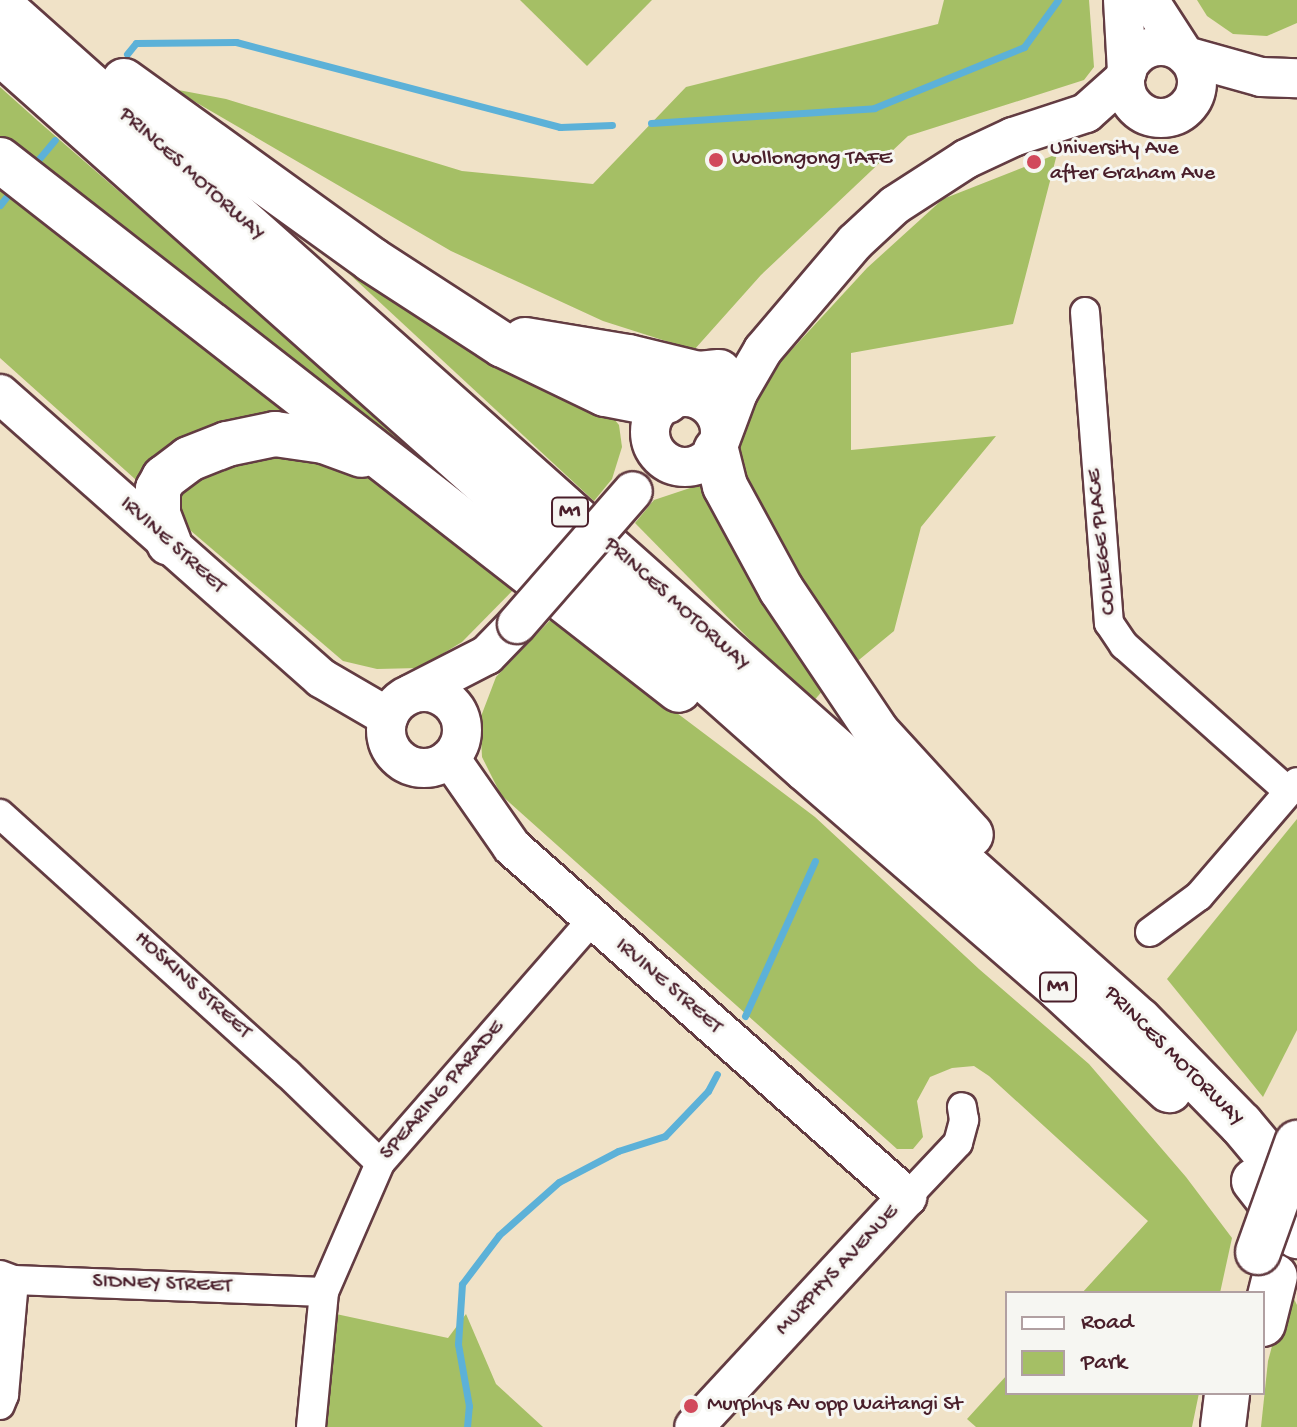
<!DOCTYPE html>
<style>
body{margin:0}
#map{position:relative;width:1297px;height:1427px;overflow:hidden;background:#f0e2c7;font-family:"Gochi Hand",sans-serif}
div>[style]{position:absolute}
.green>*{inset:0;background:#a5bf65}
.stream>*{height:7px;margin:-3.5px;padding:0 3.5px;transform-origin:3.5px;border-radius:3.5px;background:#5cb1d8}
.roads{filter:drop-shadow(2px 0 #633c42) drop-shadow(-2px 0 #633c42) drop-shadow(0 2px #633c42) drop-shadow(0 -2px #633c42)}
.street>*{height:28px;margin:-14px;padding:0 14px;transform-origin:14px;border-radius:14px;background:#fff}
.secondary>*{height:38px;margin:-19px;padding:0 19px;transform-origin:19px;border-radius:19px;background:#fff}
.secondary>.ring{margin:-19px;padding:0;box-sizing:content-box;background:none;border:38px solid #fff;border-radius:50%}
.highway>*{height:44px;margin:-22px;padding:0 22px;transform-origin:22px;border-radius:22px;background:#fff}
.bridges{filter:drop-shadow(2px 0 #633c42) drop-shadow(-2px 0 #633c42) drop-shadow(0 2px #633c42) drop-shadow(0 -2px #633c42)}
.secondary-bridge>*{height:38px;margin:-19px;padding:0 19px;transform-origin:19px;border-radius:19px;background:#fff}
.highway-bridge>*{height:44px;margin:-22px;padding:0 22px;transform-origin:22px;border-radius:22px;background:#fff}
.dots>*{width:22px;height:22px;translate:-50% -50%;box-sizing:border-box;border:4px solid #f6f6f2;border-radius:50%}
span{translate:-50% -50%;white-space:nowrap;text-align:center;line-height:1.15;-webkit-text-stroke:6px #f6f6f2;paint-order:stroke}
.shield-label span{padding:2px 6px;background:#f6f6f2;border:2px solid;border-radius:6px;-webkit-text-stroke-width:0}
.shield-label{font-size:20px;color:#4a1f2b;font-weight:700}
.poi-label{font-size:22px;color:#4a1f2b}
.left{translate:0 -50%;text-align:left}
.street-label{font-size:22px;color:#4a1f2b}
.legend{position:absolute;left:1005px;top:1291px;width:260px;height:104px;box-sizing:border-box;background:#f6f6f2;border:2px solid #b1a0a2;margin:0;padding:10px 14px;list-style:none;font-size:24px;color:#4a1f2b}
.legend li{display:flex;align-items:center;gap:16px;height:40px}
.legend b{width:40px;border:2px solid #b1a0a2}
</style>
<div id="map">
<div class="green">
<i style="clip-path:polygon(520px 0,652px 0,587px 66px)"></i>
<i style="clip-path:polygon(944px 0,1089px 0,1094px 67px,1084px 80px,908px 136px,761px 275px,694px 350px,603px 321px,451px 251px,173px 89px,226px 99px,462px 171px,593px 184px,686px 87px,938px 24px)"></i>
<i style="clip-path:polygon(1197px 0,1297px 0,1297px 23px,1267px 36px,1233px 34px,1207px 16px)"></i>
<i style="clip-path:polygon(0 87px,38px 121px,420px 453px,402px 463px,0 144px)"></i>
<i style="clip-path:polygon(1057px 154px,1013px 324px,851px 353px,851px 450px,996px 436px,921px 527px,894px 631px,854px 664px,744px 491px,735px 453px,750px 395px,867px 268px,943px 199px)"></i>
<i style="clip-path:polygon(0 180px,304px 417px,187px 446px,135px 479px,0 358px)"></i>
<i style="clip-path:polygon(331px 257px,610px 414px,619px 425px,622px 447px,612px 479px,594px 501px)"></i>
<i style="clip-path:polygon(293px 446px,384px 481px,517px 586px,462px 642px,419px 668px,377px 669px,343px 661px,170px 513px,179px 471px)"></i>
<i style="clip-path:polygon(708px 482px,824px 689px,812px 703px,635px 523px,654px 500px)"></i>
<i style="clip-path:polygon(556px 614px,657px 698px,815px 817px,979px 969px,1089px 1064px,1186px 1177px,1232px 1238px,1220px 1293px,1082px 1293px,1148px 1221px,989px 1076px,974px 1066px,952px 1068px,930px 1077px,917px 1101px,923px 1137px,913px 1149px,897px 1149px,501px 795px,482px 757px,480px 719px,496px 677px)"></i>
<i style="clip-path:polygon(1297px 819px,1297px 1030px,1263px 1097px,1167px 979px)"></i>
<i style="clip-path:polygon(1288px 1287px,1297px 1305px,1297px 1427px,1261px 1427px,1268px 1361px)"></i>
<i style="clip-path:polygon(336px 1314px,448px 1338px,466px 1314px,496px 1384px,543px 1427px,324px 1427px)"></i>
<i style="clip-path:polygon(1007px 1375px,1007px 1393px,1199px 1393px,1192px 1427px,976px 1427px,967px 1419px)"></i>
</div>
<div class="stream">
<i style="left:127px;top:54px;width:14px;rotate:-51deg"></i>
<i style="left:136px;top:43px;width:100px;rotate:-0.6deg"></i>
<i style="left:236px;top:42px;width:335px;rotate:14.7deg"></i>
<i style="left:560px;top:127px;width:52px;rotate:-2.2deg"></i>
<i style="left:651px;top:123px;width:224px;rotate:-3.8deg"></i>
<i style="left:874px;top:108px;width:162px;rotate:-22.1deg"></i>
<i style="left:1024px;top:47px;width:58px;rotate:-54.1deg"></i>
<i style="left:38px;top:160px;width:26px;rotate:-50deg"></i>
<i style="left:0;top:205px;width:16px;rotate:-52deg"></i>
<i style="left:745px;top:1016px;width:170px;rotate:-65.7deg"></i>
<i style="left:467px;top:1427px;width:21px;rotate:-85deg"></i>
<i style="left:469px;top:1406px;width:63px;rotate:-100.1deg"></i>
<i style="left:458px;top:1344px;width:60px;rotate:-86.2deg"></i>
<i style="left:462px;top:1284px;width:61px;rotate:-52.9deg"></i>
<i style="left:499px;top:1235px;width:80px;rotate:-41.5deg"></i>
<i style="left:559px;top:1182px;width:67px;rotate:-27.7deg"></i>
<i style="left:618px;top:1151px;width:49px;rotate:-17.7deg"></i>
<i style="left:665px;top:1136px;width:62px;rotate:-46.3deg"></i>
<i style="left:708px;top:1091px;width:19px;rotate:-62deg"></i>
</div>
<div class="roads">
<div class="street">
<i style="left:1085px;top:312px;width:312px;rotate:85.6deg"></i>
<i style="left:1109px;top:623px;width:27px;rotate:56deg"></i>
<i style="left:1124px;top:645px;width:220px;rotate:41.7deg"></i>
<i style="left:0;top:814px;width:387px;rotate:42.1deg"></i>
<i style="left:287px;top:1073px;width:129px;rotate:44.1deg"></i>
<i style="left:1150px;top:932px;width:61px;rotate:-36.3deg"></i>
<i style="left:1199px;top:896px;width:150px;rotate:-49.3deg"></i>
<i style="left:907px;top:1197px;width:74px;rotate:-46.6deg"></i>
<i style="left:958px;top:1143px;width:24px;rotate:-75deg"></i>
<i style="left:964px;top:1120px;width:13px;rotate:-99deg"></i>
<i style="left:0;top:1275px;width:15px;rotate:20deg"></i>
<i style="left:14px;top:1280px;width:310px;rotate:2.2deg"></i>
<i style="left:0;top:1405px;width:11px;rotate:-68deg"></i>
<i style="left:4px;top:1395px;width:115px;rotate:-85deg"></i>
<i style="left:311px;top:1427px;width:136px;rotate:-84.5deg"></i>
<i style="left:324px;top:1292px;width:141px;rotate:-66.5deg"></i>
<i style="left:380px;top:1163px;width:322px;rotate:-48.9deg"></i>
</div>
<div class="secondary">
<i style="left:1123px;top:0;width:72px;rotate:86.8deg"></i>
<i style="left:1149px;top:0;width:64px;rotate:57.1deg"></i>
<i class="ring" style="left:1125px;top:46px;width:34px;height:34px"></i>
<i style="left:1186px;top:56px;width:78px;rotate:15.6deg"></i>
<i style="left:1261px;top:77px;width:36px;rotate:2deg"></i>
<i style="left:0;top:394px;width:429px;rotate:41.5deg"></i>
<i style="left:321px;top:678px;width:78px;rotate:30.2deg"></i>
<i class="ring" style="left:650px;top:397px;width:32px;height:32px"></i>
<i style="left:719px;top:444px;width:54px;rotate:-69.6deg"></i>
<i style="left:738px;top:393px;width:50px;rotate:-59.8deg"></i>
<i style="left:763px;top:350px;width:142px;rotate:-49.6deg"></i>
<i style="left:855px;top:242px;width:54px;rotate:-42.8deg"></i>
<i style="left:895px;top:205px;width:85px;rotate:-32.9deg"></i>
<i style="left:966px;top:159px;width:52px;rotate:-25.1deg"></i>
<i style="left:1013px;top:137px;width:77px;rotate:-18.2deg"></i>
<i style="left:1086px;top:113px;width:52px;rotate:-41.9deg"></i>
<i class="ring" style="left:386px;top:692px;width:38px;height:38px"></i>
<i style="left:411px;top:694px;width:85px;rotate:-27.2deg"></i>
<i style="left:487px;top:655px;width:43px;rotate:-45.9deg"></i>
<i style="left:450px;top:758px;width:108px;rotate:55.1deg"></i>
<i style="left:512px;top:847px;width:528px;rotate:41.54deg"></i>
<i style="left:907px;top:1197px;width:313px;rotate:132.8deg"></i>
</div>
<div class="highway">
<i style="left:0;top:5px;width:1526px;rotate:41.71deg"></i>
<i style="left:1139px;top:1020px;width:146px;rotate:45.6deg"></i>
<i style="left:1241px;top:1124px;width:87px;rotate:50.1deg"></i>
<i style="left:0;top:52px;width:1079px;rotate:41.66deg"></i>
<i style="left:806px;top:769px;width:336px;rotate:40.9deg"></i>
<i style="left:1060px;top:989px;width:149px;rotate:42.8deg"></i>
<i style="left:124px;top:81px;width:306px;rotate:35.8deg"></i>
<i style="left:372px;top:260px;width:156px;rotate:33deg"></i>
<i style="left:503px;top:345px;width:113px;rotate:25.7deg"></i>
<i style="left:605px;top:394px;width:42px;rotate:11deg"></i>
<i style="left:646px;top:402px;width:21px;rotate:-3deg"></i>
<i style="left:0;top:160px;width:861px;rotate:37.97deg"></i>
<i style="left:525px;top:340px;width:104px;rotate:9.4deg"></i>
<i style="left:628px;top:357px;width:73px;rotate:13.5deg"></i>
<i style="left:699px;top:374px;width:20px;rotate:-6deg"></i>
<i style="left:716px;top:450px;width:37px;rotate:76deg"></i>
<i style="left:725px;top:486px;width:117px;rotate:61.5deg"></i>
<i style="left:781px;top:589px;width:172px;rotate:56.1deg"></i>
<i style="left:877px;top:732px;width:139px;rotate:47.6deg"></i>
<i style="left:169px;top:543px;width:30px;rotate:-111deg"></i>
<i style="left:158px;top:515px;width:26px;rotate:-90deg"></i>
<i style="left:158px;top:489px;width:13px;rotate:-61deg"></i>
<i style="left:164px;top:478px;width:31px;rotate:-37deg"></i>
<i style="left:189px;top:459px;width:41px;rotate:-21.5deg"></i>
<i style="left:227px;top:444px;width:49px;rotate:-11.8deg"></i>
<i style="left:275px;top:434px;width:49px;rotate:8.1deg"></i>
<i style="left:324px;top:441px;width:40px;rotate:20.2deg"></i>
<i style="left:1254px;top:1181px;width:70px;rotate:52deg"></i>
<i style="left:1263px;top:1324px;width:49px;rotate:-76deg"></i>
<i style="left:1223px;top:1427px;width:34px;rotate:-83deg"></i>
</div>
</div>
<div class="bridges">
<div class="secondary-bridge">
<i style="left:517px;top:624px;width:176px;rotate:-48.9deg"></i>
</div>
<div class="highway-bridge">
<i style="left:1258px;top:1252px;width:116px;rotate:-70.3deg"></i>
</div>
</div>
<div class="dots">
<i style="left:716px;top:160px;background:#d1495b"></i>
<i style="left:1034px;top:162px;background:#d1495b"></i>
<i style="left:691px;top:1406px;background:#d1495b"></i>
</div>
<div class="shield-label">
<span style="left:570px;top:512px">M1</span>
<span style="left:1058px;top:987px">M1</span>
</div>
<div class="poi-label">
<span class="left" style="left:1050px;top:162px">University Ave<br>after Graham Ave</span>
<span class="left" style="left:732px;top:160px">Wollongong TAFE</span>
<span class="left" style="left:707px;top:1406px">Murphys Av opp Waitangi St</span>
</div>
<div class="street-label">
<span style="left:191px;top:175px;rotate:42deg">PRINCES MOTORWAY</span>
<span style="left:1103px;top:542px;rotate:-96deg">COLLEGE PLACE</span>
<span style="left:172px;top:546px;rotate:42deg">IRVINE STREET</span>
<span style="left:676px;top:605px;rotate:42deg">PRINCES MOTORWAY</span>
<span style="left:192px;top:986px;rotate:42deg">HOSKINS STREET</span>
<span style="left:668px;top:987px;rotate:41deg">IRVINE STREET</span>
<span style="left:1173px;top:1057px;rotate:45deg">PRINCES MOTORWAY</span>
<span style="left:443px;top:1091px;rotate:-49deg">SPEARING PARADE</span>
<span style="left:838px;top:1271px;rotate:-47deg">MURPHYS AVENUE</span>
<span style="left:162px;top:1285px;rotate:2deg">SIDNEY STREET</span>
</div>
<ul class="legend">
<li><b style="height:10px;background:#fff"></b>Road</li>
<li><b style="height:22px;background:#a5bf65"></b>Park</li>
</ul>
</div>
